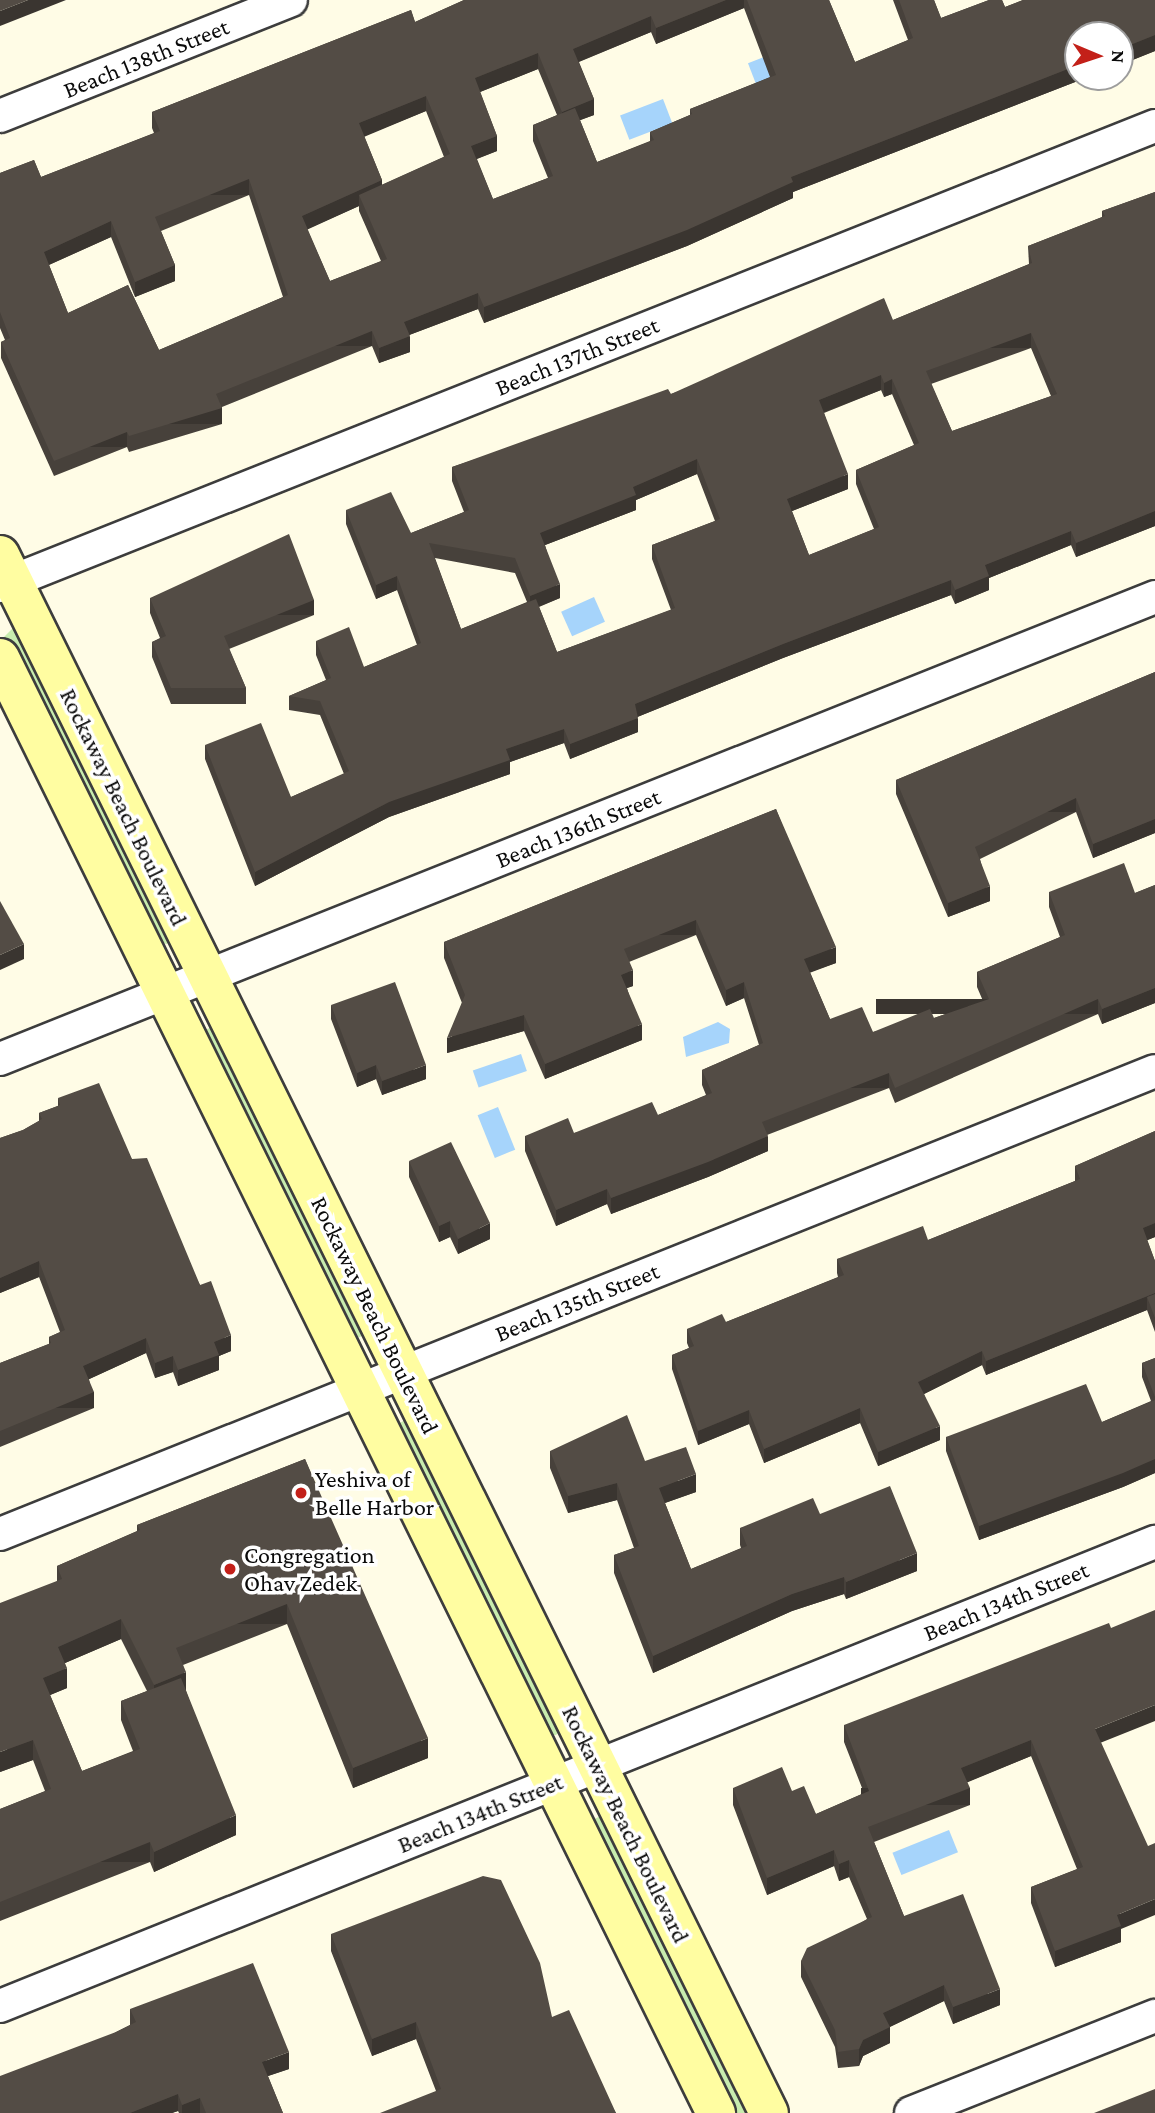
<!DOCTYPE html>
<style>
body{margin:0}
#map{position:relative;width:1155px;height:2113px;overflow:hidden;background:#fffce6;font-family:"Crimson Pro",serif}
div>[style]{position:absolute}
.green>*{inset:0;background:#c8ecae}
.water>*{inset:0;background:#a6d4fb;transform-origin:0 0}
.roads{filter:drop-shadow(2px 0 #3d3d3d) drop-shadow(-2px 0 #3d3d3d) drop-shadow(0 2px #3d3d3d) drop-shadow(0 -2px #3d3d3d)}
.street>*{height:32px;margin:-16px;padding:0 16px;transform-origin:16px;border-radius:16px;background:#fff}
.secondary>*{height:38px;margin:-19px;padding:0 19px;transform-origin:19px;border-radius:19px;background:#fffda1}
.wall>*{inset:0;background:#47413b}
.shaded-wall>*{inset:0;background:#3a3530;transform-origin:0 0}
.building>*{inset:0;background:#534c45}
.dots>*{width:19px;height:19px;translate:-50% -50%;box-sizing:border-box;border:4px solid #fff;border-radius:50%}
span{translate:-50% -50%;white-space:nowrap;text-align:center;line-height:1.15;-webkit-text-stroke:7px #fff;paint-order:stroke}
.street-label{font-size:24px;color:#0a0a0a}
.poi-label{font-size:24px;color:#0a0a0a}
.left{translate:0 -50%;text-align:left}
.north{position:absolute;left:1064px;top:21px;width:70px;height:70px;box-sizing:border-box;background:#fff;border:2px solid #9d9d9d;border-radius:50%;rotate:92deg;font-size:19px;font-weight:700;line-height:28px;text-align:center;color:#0a0a0a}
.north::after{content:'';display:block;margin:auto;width:24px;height:32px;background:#c32019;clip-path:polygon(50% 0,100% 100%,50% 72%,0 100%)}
</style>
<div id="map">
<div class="green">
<i style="clip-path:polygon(15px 626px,171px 939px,167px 944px,154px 941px,4px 637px)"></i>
<i style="clip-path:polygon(214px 1026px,364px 1334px,360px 1337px,355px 1338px,203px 1031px)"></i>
<i style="clip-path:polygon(407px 1419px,560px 1731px,556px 1735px,549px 1735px,398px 1424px)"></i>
<i style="clip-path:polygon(602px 1815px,751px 2113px,729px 2113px,593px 1820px)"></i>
</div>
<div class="water">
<i style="left:790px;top:47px;width:25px;height:45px;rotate:69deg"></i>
<i style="left:663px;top:99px;width:26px;height:46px;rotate:69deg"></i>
<i style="left:594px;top:597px;width:27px;height:36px;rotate:66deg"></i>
<i style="clip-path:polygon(718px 1022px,730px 1029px,729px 1043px,686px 1057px,683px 1037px)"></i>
<i style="left:521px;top:1054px;width:18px;height:51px;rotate:71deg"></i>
<i style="left:498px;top:1107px;width:46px;height:22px;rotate:68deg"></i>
<i style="left:949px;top:1830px;width:24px;height:61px;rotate:68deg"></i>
</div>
<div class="roads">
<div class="street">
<i style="left:0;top:116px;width:313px;rotate:-21.7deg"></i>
<i style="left:0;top:586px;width:1243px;rotate:-21.72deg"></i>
<i style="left:0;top:1059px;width:1244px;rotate:-21.8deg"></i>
<i style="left:0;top:1534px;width:1244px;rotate:-21.84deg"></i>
<i style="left:0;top:2006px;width:1245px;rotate:-21.89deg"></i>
<i style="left:911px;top:2113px;width:263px;rotate:-21.7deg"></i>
</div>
<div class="secondary">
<i style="left:0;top:555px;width:1737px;rotate:63.73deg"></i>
<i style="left:0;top:658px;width:1622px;rotate:63.8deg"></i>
</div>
</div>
<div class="wall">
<i style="clip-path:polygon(evenodd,464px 0,829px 0,855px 62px,908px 40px,893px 0,934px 0,941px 18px,989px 0,1002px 0,1005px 7px,1023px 0,1155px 0,1155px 51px,1120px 65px,1120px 35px,1078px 35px,1078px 77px,1088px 77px,793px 192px,793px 198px,687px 246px,484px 323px,478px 309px,409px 335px,410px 352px,379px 363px,372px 346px,222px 407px,222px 424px,129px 452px,127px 447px,54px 476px,1px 358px,1px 342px,5px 340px,0 328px,0 173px,34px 160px,41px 177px,154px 133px,152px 128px,152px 112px,411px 10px,415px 22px,464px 0,744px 8px,770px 77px,690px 109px,690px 115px,650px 132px,650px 141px,597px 162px,580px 120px,594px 115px,594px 99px,579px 62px,651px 32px,656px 44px,744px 8px,464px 0,538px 69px,557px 115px,533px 125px,533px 141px,548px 178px,493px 199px,477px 159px,497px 151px,497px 136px,480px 92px,538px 69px,464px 0,426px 111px,444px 157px,382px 185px,382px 180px,364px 136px,426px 111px,464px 0,249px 195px,283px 297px,159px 350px,128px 285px,68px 313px,49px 265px,111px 237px,135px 297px,175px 281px,175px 265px,161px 231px,249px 195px,464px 0,359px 206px,359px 211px,381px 261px,330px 281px,307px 229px,359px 206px)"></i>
<i style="clip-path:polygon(evenodd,1155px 192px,1155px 526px,1076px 557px,1071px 545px,989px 578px,989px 590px,955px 604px,951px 595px,783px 658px,637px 717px,638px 732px,570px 759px,564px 743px,510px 762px,510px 774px,389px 817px,255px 886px,205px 759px,205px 745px,291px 797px,344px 774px,320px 715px,289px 710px,289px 696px,326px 680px,316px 655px,316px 641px,364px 667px,417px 645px,397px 590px,376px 599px,346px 524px,346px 510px,411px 533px,464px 512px,452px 481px,452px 467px,893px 320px,1029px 264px,1028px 246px,1102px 217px,1102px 211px,1155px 192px,1031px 348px,1051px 396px,952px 431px,931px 384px,1031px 348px,1155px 192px,881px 390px,884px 397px,892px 394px,914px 445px,856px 470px,856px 484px,874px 529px,809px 555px,792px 511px,848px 489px,824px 413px,881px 390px,1155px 192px,697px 474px,715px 521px,652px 545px,652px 559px,671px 610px,557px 652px,539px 607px,560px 598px,545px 545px,636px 510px,636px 500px,697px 474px,1155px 192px,435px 558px,515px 573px,527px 602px,461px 629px,435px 558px)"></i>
<i style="clip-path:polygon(150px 598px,314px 615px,229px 649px,246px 688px,246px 704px,171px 704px,152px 657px,152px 642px,160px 638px,150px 613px)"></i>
<i style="clip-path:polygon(1155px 672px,1155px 833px,1093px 858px,1076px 812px,980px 859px,990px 901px,948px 917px,896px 794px,896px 780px)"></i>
<i style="clip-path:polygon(776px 809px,836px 963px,810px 972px,830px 1019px,873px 1032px,934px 1018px,983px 1001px,977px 987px,977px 972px,1060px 937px,1049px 907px,1049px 892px,1135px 893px,1155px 885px,1155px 1003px,1102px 1024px,1098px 1014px,895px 1103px,889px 1088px,767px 1135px,768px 1151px,708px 1177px,611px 1214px,607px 1204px,556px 1226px,525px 1151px,525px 1136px,574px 1133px,658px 1115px,706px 1095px,702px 1085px,702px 1070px,759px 1045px,744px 998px,726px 1006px,696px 935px,629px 962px,633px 986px,627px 988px,642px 1040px,545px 1079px,524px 1031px,447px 1053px,462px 1003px,444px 958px,444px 942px)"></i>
<i style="clip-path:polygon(331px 1005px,426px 1079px,382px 1095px,376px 1079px,357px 1087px,331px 1019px)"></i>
<i style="clip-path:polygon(58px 1098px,132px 1159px,200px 1285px,231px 1351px,219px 1356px,219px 1370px,178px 1386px,173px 1372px,155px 1378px,146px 1353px,89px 1379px,94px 1408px,0 1447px,0 1363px,49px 1344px,49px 1337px,60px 1332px,39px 1277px,0 1293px,0 1138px,23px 1130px,39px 1121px,39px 1113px,58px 1106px)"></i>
<i style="clip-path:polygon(1155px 1131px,1155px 1237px,1147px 1240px,1155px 1261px,1155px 1332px,1147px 1310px,986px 1375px,982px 1365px,924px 1394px,940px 1440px,878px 1466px,860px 1423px,764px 1463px,749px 1424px,698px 1445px,672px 1369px,672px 1355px,689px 1348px,687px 1343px,687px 1329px,726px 1322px,838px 1277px,837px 1273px,837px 1259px,928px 1240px,1075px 1181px,1075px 1166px)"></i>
<i style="clip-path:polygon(409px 1161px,490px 1239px,458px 1254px,450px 1237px,439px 1242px,409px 1177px)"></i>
<i style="clip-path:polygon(1155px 1358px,1155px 1473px,1123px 1487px,979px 1540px,946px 1451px,946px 1437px,1102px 1422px,1151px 1401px,1142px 1377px,1142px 1363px)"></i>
<i style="clip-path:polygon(550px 1451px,645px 1461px,696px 1492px,665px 1503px,691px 1569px,741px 1548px,740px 1545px,740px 1528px,820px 1514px,917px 1571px,846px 1599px,844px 1594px,792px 1611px,653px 1673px,614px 1573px,614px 1555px,634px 1548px,617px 1500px,568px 1513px,550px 1468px)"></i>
<i style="clip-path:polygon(evenodd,305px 1459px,428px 1758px,353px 1788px,287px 1624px,183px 1665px,186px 1691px,236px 1835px,154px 1872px,150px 1862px,0 1921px,0 1809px,45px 1791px,33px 1760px,0 1772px,57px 1581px,57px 1566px,137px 1531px,137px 1525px,305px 1459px,121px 1639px,147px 1691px,121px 1701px,121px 1720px,133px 1751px,82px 1771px,50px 1695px,67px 1688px,65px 1663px,121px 1639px)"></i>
<i style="clip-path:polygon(844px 1725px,1101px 1743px,1121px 1929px,1121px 1942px,1055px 1967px,1031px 1903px,1031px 1887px,1077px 1869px,1031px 1756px,967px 1782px,970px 1805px,874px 1842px,904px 1916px,1000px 2005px,953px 2024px,944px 2001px,890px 2027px,890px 2043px,863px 2056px,859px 2066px,838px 2068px,835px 2047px,801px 1977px,801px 1961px,867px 1919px,849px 1877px,839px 1881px,834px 1866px,767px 1895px,733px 1805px,733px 1788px,792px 1791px,816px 1814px,864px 1793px,844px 1742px)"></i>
<i style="clip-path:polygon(331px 1934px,552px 2017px,616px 2113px,436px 2091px,416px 2039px,372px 2056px,331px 1951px)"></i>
<i style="clip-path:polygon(130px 2009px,289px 2069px,268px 2076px,283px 2113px,179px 2113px,178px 2111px,172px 2113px,0 2113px,116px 2032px,130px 2025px)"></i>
</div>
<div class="shaded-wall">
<i style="clip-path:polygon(28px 0,66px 0,0 26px,0 11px)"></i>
<i style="clip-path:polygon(726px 0,744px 0,744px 8px,656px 44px,656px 28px)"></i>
<i style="clip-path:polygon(651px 16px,651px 32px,573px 64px,573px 49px)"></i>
<i style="clip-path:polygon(1155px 35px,1155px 51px,1120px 65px,1120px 49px)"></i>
<i style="clip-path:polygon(538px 53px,538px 69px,475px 94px,475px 78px)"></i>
<i style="clip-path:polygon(1078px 65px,1078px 77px,1088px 77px,793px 192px,793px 198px,687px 246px,484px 323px,484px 307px,791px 177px)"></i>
<i style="clip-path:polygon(426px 96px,426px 111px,359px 139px,359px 123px)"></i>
<i style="clip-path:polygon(594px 99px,594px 115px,562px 127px,562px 112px)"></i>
<i style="clip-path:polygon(497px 136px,497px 151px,471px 161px,471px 146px)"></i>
<i style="left:249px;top:179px;width:16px;height:101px;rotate:90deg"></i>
<i style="clip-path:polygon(382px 180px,382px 195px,359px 195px,359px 206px,302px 232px,302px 216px)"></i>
<i style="clip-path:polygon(111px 221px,111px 237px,44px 267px,44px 252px)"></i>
<i style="clip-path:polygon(175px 265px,175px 281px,135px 297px,135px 282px)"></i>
<i style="clip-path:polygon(478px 293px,478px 309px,404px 337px,404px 322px)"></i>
<i style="left:372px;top:331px;width:15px;height:168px;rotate:90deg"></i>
<i style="left:1031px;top:333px;width:15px;height:112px;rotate:90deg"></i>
<i style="clip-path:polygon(410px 336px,410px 352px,379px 363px,379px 348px)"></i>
<i style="clip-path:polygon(881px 375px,881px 390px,819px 414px,819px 400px)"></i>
<i style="clip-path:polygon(892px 379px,892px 394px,884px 397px,884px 383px)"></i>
<i style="left:222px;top:408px;width:16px;height:97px;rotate:90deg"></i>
<i style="left:127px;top:432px;width:15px;height:79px;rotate:90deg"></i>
<i style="clip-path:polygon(697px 459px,697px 474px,636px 500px,636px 510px,540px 547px,540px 533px,633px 487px)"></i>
<i style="clip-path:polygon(848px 474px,848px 489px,787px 513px,787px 499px)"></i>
<i style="clip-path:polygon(1155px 511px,1155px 526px,1076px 557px,1076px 543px)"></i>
<i style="clip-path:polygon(1071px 531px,1071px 545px,989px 578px,989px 590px,955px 604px,955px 590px,985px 565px)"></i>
<i style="clip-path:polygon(397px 576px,397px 590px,376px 599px,376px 585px)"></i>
<i style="clip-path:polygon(951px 580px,951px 595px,783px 658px,635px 718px,635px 704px,783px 644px)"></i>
<i style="clip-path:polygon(560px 584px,560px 598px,530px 610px,530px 596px)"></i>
<i style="left:314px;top:600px;width:15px;height:97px;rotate:90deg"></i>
<i style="clip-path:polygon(638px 718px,638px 732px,570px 759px,570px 744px)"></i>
<i style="clip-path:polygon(564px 729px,564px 743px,510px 762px,510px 774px,389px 817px,255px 886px,255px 872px,389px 802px,506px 749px)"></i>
<i style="left:1076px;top:798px;width:14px;height:112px;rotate:90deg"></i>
<i style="clip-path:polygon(1155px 819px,1155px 833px,1093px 858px,1093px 844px)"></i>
<i style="clip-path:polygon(990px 886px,990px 901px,948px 917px,948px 903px)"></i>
<i style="left:696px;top:920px;width:15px;height:78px;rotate:90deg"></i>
<i style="clip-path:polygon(24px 944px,24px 959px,0 970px,0 955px)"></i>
<i style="clip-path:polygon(836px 947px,836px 963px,804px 975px,804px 959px)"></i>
<i style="clip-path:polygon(633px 970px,633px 986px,621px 990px,621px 975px)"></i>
<i style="clip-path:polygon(744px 982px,744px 998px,726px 1006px,726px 990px)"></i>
<i style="clip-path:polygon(1155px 988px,1155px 1003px,1102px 1024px,1102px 1009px)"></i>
<i style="left:1098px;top:999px;width:15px;height:222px;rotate:90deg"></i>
<i style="clip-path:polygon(524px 1015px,524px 1031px,447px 1053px,447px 1038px)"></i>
<i style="clip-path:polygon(642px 1024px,642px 1040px,545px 1079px,545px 1064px)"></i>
<i style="clip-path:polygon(376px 1065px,376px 1079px,357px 1087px,357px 1073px)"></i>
<i style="clip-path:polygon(426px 1065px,426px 1079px,382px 1095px,382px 1081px)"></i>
<i style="left:889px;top:1073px;width:15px;height:136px;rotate:90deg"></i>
<i style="clip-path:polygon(768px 1136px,768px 1151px,708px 1177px,611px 1214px,611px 1198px)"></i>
<i style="clip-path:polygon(607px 1189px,607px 1204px,556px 1226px,556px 1210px)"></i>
<i style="clip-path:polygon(450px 1221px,450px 1237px,439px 1242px,439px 1226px)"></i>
<i style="clip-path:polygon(490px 1223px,490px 1239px,458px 1254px,458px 1239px)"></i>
<i style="clip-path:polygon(1155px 1223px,1155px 1237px,1143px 1242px,1143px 1228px)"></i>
<i style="clip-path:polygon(39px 1261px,39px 1277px,0 1293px,0 1278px)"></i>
<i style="clip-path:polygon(1155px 1293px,1155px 1307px,1147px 1297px,1147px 1310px,986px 1375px,986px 1361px)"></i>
<i style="clip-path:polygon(231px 1335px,231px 1351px,219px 1356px,219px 1370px,178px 1386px,178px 1370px,214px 1342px)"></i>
<i style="clip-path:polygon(146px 1338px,146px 1353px,83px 1382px,83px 1366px)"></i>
<i style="clip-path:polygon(982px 1351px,982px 1365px,918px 1397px,918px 1382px)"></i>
<i style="clip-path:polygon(173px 1356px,173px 1372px,155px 1378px,155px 1363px)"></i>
<i style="left:94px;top:1392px;width:16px;height:102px;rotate:90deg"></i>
<i style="clip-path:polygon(860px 1408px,860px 1423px,764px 1463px,764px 1449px)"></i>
<i style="clip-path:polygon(749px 1410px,749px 1424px,698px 1445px,698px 1431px)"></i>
<i style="clip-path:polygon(940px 1426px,940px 1440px,878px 1466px,878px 1452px)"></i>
<i style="clip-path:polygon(1155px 1459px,1155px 1473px,1123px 1487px,979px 1540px,979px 1526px)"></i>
<i style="clip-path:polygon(696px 1474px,696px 1492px,659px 1505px,659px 1488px)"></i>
<i style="clip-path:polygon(617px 1483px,617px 1500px,568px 1513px,568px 1496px)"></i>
<i style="clip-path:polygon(917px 1553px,917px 1571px,846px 1599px,846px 1582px)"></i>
<i style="clip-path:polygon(844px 1577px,844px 1594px,792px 1611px,653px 1673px,653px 1656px,792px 1594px)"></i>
<i style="left:287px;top:1604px;width:20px;height:119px;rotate:90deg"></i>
<i style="clip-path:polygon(121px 1619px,121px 1639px,58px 1666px,58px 1647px)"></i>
<i style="clip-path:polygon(67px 1668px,67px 1688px,43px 1698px,43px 1678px)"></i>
<i style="clip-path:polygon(186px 1672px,186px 1691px,154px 1705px,154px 1685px)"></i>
<i style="clip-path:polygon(1155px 1705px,1155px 1721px,1095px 1745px,1095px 1729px)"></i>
<i style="clip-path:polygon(428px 1738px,428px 1758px,353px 1788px,353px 1768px)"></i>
<i style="clip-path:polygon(33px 1740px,33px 1760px,0 1772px,0 1752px)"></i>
<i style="clip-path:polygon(1031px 1740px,1031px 1756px,961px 1785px,961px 1768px)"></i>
<i style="left:970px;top:1788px;width:17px;height:109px;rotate:90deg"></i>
<i style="clip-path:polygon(236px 1815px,236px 1835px,154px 1872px,154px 1852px)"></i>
<i style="left:150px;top:1842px;width:20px;height:162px;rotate:90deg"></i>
<i style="clip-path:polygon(834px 1850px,834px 1866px,767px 1895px,767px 1878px)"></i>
<i style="clip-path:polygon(849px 1860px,849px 1877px,839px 1881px,839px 1864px)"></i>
<i style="clip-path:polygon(1155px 1899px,1155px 1915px,1121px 1929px,1121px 1942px,1055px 1967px,1055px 1951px,1117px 1915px)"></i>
<i style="clip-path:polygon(944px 1985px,944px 2001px,883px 2030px,883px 2013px)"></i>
<i style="clip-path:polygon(1000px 1989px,1000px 2005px,953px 2024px,953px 2007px)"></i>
<i style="clip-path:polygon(416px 2022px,416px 2039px,372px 2056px,372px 2039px)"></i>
<i style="clip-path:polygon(890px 2027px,890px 2043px,863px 2056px,859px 2066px,859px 2049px,863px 2040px)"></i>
<i style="clip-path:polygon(289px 2052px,289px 2069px,262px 2078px,262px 2062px)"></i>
<i style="clip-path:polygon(178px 2094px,178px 2111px,172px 2113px,130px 2113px)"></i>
<i style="clip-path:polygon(200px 2098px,200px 2113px,182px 2113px,182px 2105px)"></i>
</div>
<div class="building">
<i style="clip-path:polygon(0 0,28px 0,0 11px)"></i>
<i style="clip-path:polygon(evenodd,464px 0,726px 0,656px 28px,651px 16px,573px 49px,594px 99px,562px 112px,538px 53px,475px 78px,497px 136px,471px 146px,493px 199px,553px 176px,533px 125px,575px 108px,597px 162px,654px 140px,650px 132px,692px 114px,690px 109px,776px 75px,747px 0,829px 0,855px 62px,913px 38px,899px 0,934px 0,941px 18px,989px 0,1002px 0,1005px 7px,1023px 0,1155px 0,1155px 35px,1120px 49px,1120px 35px,1078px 35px,1078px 65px,791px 177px,793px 182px,687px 230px,484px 307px,478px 293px,404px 322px,410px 336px,379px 348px,372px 331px,216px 394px,222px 408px,129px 436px,127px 432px,54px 461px,1px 342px,10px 338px,0 312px,0 173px,34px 160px,41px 177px,160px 131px,152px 112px,411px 10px,415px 22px,464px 0,426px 96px,450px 154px,359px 195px,387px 259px,330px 281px,302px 216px,382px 180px,359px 123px,426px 96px,464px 0,249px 179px,288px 295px,159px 350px,128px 285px,68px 313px,44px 252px,111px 221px,135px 282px,175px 265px,155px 217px,249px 179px)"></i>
<i style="clip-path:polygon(evenodd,1155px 192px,1155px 511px,1076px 543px,1071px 531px,985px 565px,989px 576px,955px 590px,951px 580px,783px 644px,635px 704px,638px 718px,570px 744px,564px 729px,506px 749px,510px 760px,389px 802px,255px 872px,205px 745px,261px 723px,291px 797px,349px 771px,320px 701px,289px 696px,331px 678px,316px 641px,349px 627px,364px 667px,421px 643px,397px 576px,376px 585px,346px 510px,391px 492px,411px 533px,469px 510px,452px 467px,668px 389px,671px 394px,884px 298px,893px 320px,1032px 263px,1028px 246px,1105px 216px,1102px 211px,1155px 192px,1031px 333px,1057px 394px,952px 431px,926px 371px,1031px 333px,1155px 192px,881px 375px,884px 383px,892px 379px,919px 443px,856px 470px,879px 527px,809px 555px,787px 499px,848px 474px,819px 400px,881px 375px,1155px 192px,697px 459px,720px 519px,652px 545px,675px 608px,557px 652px,536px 599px,461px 629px,429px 543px,515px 558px,530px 596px,560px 584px,540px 533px,636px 495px,633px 487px,697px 459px)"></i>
<i style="clip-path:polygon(289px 534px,314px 600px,224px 636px,246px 688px,171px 688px,152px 642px,166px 636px,150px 598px)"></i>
<i style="clip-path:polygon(1155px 672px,1155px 819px,1093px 844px,1076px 798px,975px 847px,990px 886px,948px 903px,896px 780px)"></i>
<i style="clip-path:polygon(776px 809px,836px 947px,804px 959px,830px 1019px,862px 1007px,873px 1032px,930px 1009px,934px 1018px,989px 999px,977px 972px,1065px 935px,1049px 892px,1124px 863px,1135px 893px,1155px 885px,1155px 988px,1102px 1009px,1098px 999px,895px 1088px,889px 1073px,762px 1122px,768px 1136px,708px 1162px,611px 1198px,607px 1189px,556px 1210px,525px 1136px,568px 1118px,574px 1133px,652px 1102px,658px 1115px,712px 1093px,702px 1070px,763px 1043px,744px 982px,726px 990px,696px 920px,624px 949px,633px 970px,621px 975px,642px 1024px,545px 1064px,524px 1015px,447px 1038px,465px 995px,444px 942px)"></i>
<i style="clip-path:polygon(0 901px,24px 944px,0 955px)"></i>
<i style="clip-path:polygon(395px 982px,426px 1065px,382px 1081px,376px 1065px,357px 1073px,331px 1005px)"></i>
<i style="clip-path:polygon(99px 1083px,132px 1159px,147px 1158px,200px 1285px,211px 1281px,231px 1335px,214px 1342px,219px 1355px,178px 1370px,173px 1356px,155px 1363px,146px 1338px,83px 1366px,94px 1392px,0 1431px,0 1363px,51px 1343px,49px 1337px,65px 1330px,39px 1261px,0 1278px,0 1138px,23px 1130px,42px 1119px,39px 1113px,60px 1105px,58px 1098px)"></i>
<i style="clip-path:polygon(1155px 1131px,1155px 1223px,1143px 1228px,1155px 1261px,1155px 1293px,986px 1361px,982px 1351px,918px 1382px,940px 1426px,878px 1452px,860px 1408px,764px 1449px,749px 1410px,698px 1431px,672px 1355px,694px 1346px,687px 1329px,722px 1314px,726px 1322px,844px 1275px,837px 1259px,923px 1226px,928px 1240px,1080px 1179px,1075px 1166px)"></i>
<i style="clip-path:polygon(451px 1142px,490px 1223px,458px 1239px,450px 1221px,439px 1226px,409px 1161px)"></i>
<i style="clip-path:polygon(1155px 1294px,1155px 1318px,1147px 1297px)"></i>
<i style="clip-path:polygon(1155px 1358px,1155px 1397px,1142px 1363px)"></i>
<i style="clip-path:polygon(1086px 1384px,1102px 1422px,1155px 1400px,1155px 1459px,1123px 1473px,979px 1526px,946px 1437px)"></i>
<i style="clip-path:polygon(627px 1415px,645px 1461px,686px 1447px,696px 1474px,659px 1488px,691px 1569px,747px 1546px,740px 1528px,813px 1498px,820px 1514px,890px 1486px,917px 1553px,846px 1582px,844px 1577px,792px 1594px,653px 1656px,614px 1555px,639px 1546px,617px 1483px,568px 1496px,550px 1451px)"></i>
<i style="clip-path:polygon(305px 1459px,428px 1738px,353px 1768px,287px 1604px,176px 1648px,186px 1672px,154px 1685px,121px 1619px,58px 1647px,67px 1668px,43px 1678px,82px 1771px,140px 1749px,121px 1701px,181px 1678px,236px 1815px,154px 1852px,150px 1842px,0 1902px,0 1809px,51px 1789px,33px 1740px,0 1752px,0 1603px,62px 1579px,57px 1566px,140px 1530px,137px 1525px)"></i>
<i style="clip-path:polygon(1155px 1610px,1155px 1705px,1095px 1729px,1148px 1846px,1155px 1843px,1155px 1899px,1117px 1915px,1121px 1926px,1055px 1951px,1031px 1887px,1083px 1867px,1031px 1740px,961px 1768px,970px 1788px,868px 1827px,904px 1916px,963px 1894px,1000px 1989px,953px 2007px,944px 1985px,883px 2013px,890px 2027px,863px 2040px,859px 2049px,838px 2052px,835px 2030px,801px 1961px,807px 1948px,872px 1917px,849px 1860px,839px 1864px,834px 1850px,767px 1878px,733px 1788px,782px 1767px,792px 1791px,804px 1786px,816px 1814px,869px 1791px,844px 1725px,1109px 1623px,1111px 1628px)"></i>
<i style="clip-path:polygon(483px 1876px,501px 1880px,540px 1963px,552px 2017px,569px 2010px,616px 2113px,380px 2113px,441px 2089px,416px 2022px,372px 2039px,331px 1934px)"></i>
<i style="clip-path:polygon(253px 1963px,289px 2052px,262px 2062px,283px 2113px,206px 2113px,200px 2098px,182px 2105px,178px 2094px,130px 2113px,0 2113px,0 2076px,116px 2032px,136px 2022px,130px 2009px)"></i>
<i style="clip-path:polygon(1155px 2089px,1155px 2113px,1094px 2113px)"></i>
</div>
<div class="dots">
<i style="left:301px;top:1493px;background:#c32019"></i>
<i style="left:230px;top:1569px;background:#c32019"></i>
</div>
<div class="street-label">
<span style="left:146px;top:58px;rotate:-22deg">Beach 138th Street</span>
<span style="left:577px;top:356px;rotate:-22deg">Beach 137th Street</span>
<span style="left:124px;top:807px;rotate:64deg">Rockaway Beach Boulevard</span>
<span style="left:578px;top:828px;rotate:-22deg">Beach 136th Street</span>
<span style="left:577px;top:1302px;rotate:-22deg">Beach 135th Street</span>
<span style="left:375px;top:1315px;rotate:64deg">Rockaway Beach Boulevard</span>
<span style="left:1006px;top:1601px;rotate:-22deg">Beach 134th Street</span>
<span style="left:480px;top:1813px;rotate:-22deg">Beach 134th Street</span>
<span style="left:626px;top:1824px;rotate:64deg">Rockaway Beach Boulevard</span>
</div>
<div class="poi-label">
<span class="left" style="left:315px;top:1493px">Yeshiva of<br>Belle Harbor</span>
<span class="left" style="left:244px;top:1569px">Congregation<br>Ohav Zedek</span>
</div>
<div class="north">N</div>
</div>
